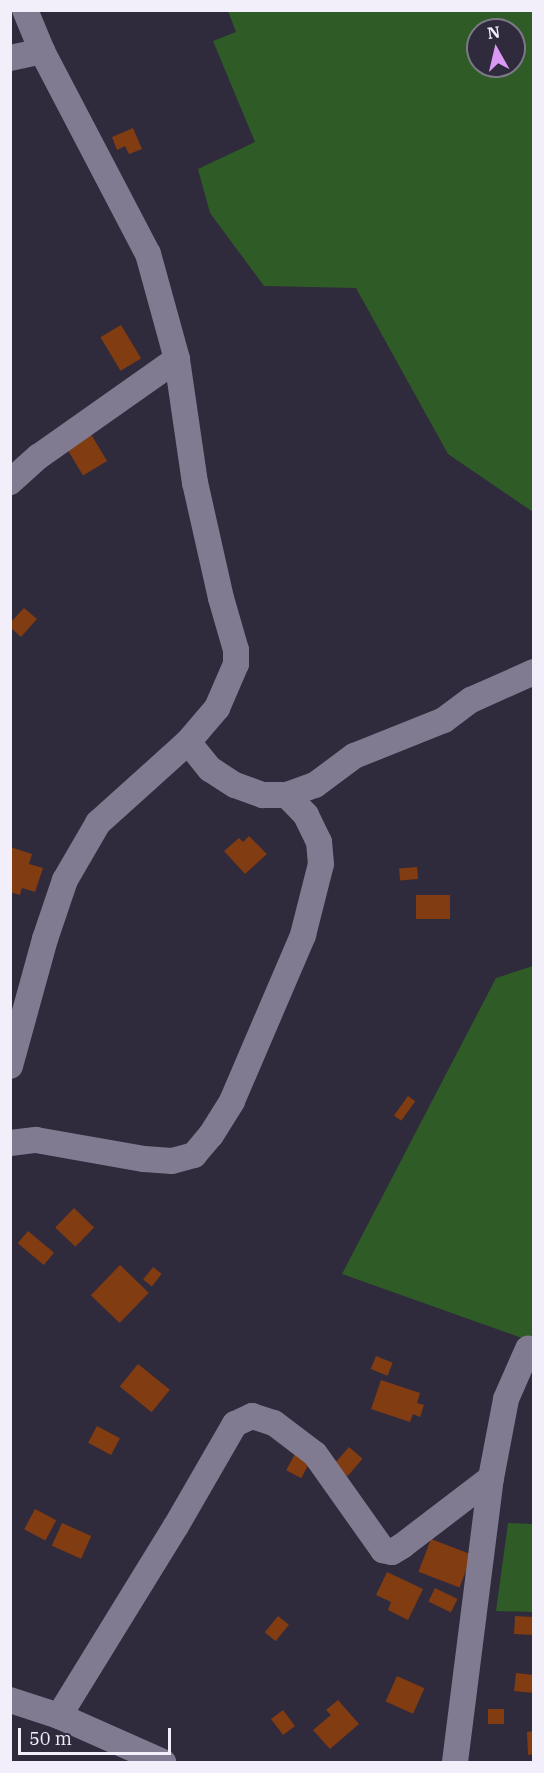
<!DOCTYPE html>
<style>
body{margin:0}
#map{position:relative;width:544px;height:1773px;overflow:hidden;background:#2f2a3c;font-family:"IBM Plex Serif",serif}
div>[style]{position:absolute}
.green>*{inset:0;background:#2f5b27}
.building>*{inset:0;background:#823c11;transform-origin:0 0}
.minor>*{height:26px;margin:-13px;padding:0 13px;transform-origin:13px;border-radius:13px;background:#817b91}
span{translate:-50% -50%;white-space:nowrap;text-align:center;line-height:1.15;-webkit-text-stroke:6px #2f2a3c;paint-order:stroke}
.frame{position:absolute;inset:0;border:12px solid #f2effb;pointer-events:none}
.north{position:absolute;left:466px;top:18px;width:60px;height:60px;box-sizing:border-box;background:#2f2a3c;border:2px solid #7d7988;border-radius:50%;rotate:352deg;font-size:16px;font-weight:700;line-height:24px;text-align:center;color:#f2effb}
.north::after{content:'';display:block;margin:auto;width:21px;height:27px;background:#db99f5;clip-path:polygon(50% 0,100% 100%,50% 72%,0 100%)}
.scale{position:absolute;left:18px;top:1728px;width:153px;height:27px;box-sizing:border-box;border:3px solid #f2effb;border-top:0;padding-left:8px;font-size:18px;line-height:21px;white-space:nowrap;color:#f2effb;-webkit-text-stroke:4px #2f2a3c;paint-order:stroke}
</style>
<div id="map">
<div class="green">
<i style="clip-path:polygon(evenodd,228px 11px,533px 11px,533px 512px,448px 454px,356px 288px,264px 286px,210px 213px,198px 169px,255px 142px,213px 41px,236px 32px,228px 11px,478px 30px,514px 30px,514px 66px,478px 66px,478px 30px)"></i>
<i style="clip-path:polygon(533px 966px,533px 1342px,342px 1274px,496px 978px)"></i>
<i style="clip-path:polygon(508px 1523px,533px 1524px,533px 1612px,496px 1611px)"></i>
</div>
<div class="building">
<i style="clip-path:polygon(133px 128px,142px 149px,129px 154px,125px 146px,117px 150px,112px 137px)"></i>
<i style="left:121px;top:325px;width:39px;height:24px;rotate:59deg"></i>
<i style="left:89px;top:431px;width:35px;height:28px;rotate:59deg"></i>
<i style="clip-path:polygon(24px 608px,37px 619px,21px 637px,10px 627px,10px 623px)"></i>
<i style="clip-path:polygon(249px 836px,267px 854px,245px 874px,224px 851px,239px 838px,243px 842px)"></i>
<i style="clip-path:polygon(10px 847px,32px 854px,29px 864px,43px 868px,35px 892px,22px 888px,20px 895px,10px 892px)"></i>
<i style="left:417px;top:867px;width:12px;height:18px;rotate:85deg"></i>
<i style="left:416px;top:895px;width:34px;height:24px"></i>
<i style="left:408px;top:1096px;width:9px;height:24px;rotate:36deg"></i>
<i style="left:74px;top:1208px;width:28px;height:27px;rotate:44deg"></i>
<i style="left:28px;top:1231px;width:34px;height:16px;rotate:40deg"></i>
<i style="left:120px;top:1265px;width:40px;height:42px;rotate:44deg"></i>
<i style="left:153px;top:1267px;width:11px;height:16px;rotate:38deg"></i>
<i style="left:376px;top:1356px;width:18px;height:14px;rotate:22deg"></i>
<i style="left:138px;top:1364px;width:41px;height:29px;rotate:39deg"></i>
<i style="clip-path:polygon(381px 1380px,420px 1393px,417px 1403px,424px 1405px,420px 1417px,413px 1414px,410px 1422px,371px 1409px)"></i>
<i style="left:97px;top:1426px;width:26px;height:19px;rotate:28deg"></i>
<i style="left:349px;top:1447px;width:18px;height:23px;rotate:41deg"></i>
<i style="left:297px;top:1450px;width:17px;height:23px;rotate:28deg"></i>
<i style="left:35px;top:1509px;width:24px;height:23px;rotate:28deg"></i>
<i style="left:62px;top:1523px;width:32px;height:25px;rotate:24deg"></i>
<i style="left:431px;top:1539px;width:44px;height:35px;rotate:21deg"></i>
<i style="clip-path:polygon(387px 1572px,423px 1589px,408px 1620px,388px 1610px,391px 1602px,376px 1595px)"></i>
<i style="left:435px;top:1588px;width:25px;height:15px;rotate:26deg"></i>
<i style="left:278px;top:1616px;width:14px;height:21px;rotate:39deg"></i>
<i style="left:515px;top:1616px;width:19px;height:18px;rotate:3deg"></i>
<i style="left:516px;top:1673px;width:18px;height:18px;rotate:6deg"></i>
<i style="left:397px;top:1676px;width:30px;height:28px;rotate:24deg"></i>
<i style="clip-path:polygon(338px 1700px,359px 1724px,330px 1749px,313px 1730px,331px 1715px,326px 1710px)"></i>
<i style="left:488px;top:1709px;width:16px;height:15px"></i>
<i style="left:283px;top:1710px;width:20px;height:15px;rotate:53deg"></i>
<i style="clip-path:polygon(534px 1731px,534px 1754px,528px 1755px,527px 1732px)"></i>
</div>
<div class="minor">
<i style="left:10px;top:58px;width:33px;rotate:-12deg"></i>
<i style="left:10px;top:482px;width:38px;rotate:-42deg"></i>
<i style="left:38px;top:457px;width:170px;rotate:-35.2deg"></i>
<i style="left:188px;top:742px;width:35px;rotate:51deg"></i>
<i style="left:210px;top:769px;width:30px;rotate:33deg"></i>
<i style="left:235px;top:785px;width:30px;rotate:20deg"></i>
<i style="left:263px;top:795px;width:24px"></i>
<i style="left:287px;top:795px;width:30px;rotate:-20deg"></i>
<i style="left:315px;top:785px;width:49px;rotate:-36.6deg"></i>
<i style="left:354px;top:756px;width:97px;rotate:-21.8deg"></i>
<i style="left:444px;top:720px;width:34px;rotate:-37deg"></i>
<i style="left:471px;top:700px;width:69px;rotate:-24deg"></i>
<i style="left:10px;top:1066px;width:132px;rotate:-74.6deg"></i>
<i style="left:45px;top:939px;width:62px;rotate:-71.3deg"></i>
<i style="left:65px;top:880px;width:66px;rotate:-59.9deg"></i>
<i style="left:98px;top:823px;width:121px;rotate:-42deg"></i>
<i style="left:188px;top:742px;width:45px;rotate:-49.5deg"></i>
<i style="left:217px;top:708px;width:48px;rotate:-66.6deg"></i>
<i style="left:236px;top:664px;width:14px;rotate:-90deg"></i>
<i style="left:236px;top:650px;width:54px;rotate:-106.1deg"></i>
<i style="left:221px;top:598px;width:118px;rotate:-102.7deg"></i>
<i style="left:195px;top:483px;width:125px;rotate:-98.3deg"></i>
<i style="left:177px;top:359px;width:109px;rotate:-105.4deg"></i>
<i style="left:148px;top:254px;width:229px;rotate:-117.6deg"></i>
<i style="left:42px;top:51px;width:44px;rotate:-112.5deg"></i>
<i style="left:10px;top:1143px;width:26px;rotate:-7deg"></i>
<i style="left:36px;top:1140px;width:110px;rotate:10deg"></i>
<i style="left:144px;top:1159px;width:28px;rotate:4deg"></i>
<i style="left:172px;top:1161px;width:23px;rotate:-15deg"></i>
<i style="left:194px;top:1155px;width:26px;rotate:-50deg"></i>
<i style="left:211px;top:1135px;width:40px;rotate:-58deg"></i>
<i style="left:232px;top:1101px;width:181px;rotate:-66.8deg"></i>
<i style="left:303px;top:935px;width:73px;rotate:-75.8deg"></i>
<i style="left:321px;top:864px;width:22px;rotate:-95deg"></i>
<i style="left:319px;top:842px;width:30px;rotate:-116deg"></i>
<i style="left:306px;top:815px;width:28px;rotate:-134deg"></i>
<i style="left:10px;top:1700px;width:52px;rotate:18.1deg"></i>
<i style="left:59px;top:1716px;width:114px;rotate:23.9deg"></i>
<i style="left:59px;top:1716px;width:223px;rotate:-58.4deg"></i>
<i style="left:176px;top:1526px;width:118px;rotate:-60deg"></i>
<i style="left:235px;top:1424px;width:19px;rotate:-25deg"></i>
<i style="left:252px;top:1416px;width:23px;rotate:18deg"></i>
<i style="left:274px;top:1423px;width:51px;rotate:37.1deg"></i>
<i style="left:315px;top:1454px;width:118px;rotate:54.7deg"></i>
<i style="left:383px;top:1550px;width:9px;rotate:13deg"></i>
<i style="left:392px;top:1552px;width:12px;rotate:-31deg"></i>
<i style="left:402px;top:1546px;width:112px;rotate:-37.4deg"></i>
<i style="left:455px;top:1762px;width:286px;rotate:-82.8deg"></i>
<i style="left:491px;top:1478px;width:80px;rotate:-79.2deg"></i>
<i style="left:506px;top:1399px;width:55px;rotate:-66.3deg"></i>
</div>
<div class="frame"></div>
<div class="north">N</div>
<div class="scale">50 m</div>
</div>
